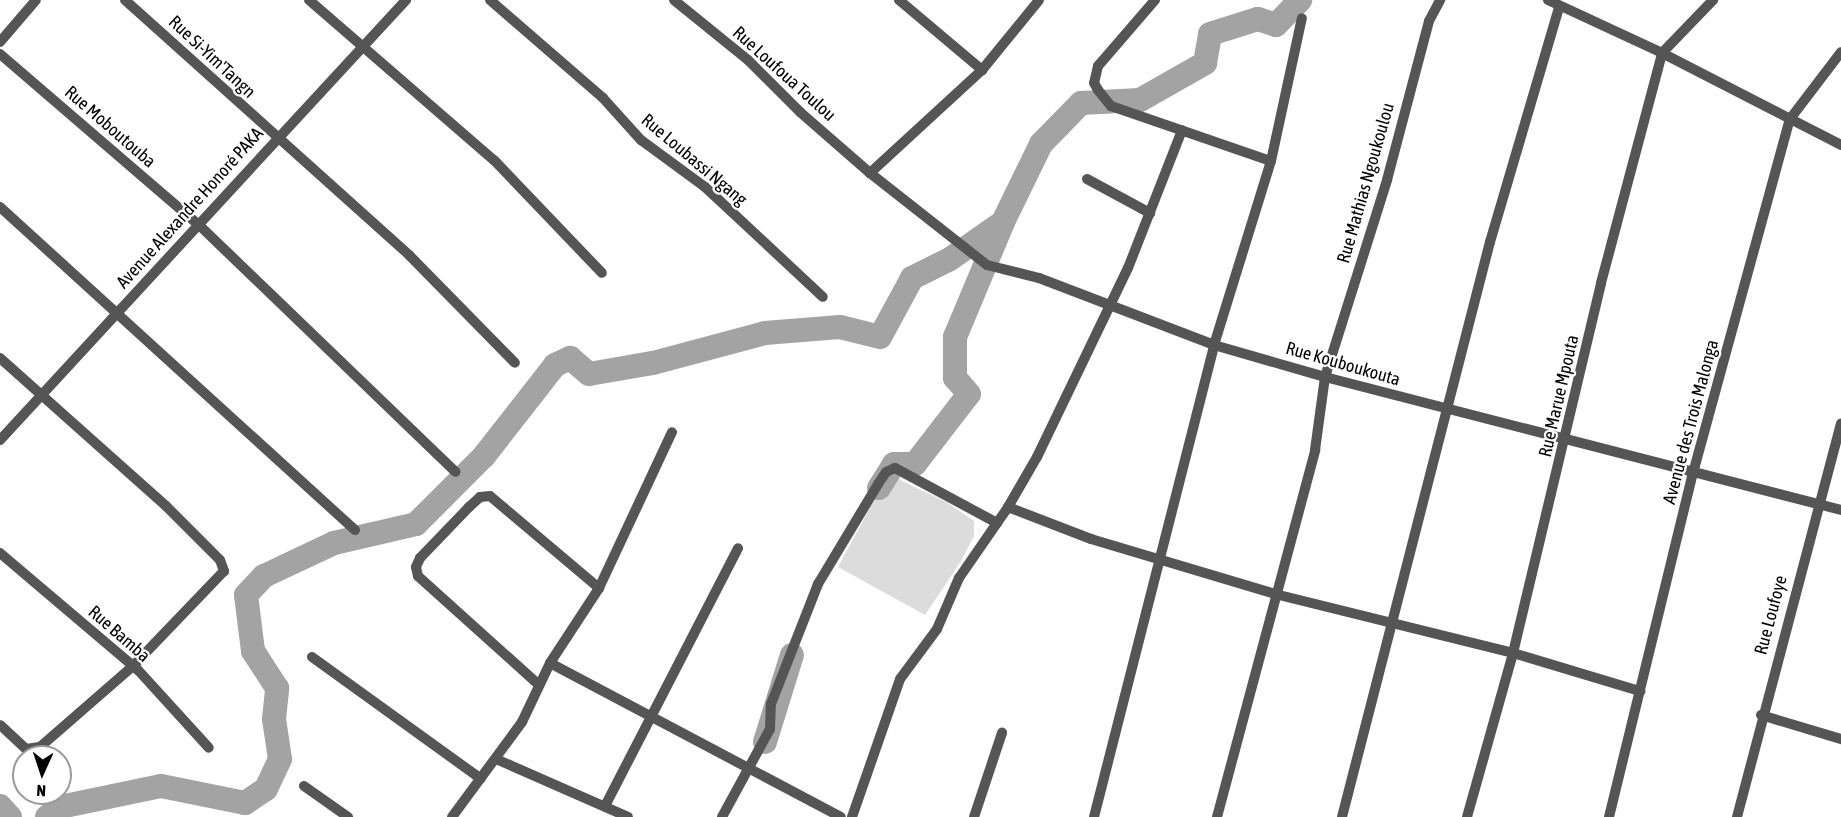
<!DOCTYPE html>
<meta charset="utf-8">
<style>
body{margin:0}
#map{position:relative;width:1841px;height:817px;overflow:hidden;background:#fff;font-family:"Asap Condensed",sans-serif}
div>[style]{position:absolute}
.green>*{inset:0;background:#dcdcdc}
.river>*{height:24px;margin:-12px;padding:0 12px;transform-origin:12px;border-radius:12px;background:#a3a3a3}
.street>*{height:10px;margin:-5px;padding:0 5px;transform-origin:5px;border-radius:5px;background:#555}
span{translate:-50% -50%;white-space:nowrap;text-align:center;line-height:1.15;-webkit-text-stroke:4.5px #fff;paint-order:stroke}
.street-label{font-size:18px;color:#000}
.north{position:absolute;left:12px;top:745px;width:60px;height:60px;box-sizing:border-box;background:#fff;border:2px solid #999;border-radius:50%;rotate:183deg;font-size:16px;font-weight:700;line-height:24px;text-align:center;color:#000}
.north::after{content:'';display:block;margin:auto;width:21px;height:27px;background:#000;clip-path:polygon(50% 0,100% 100%,50% 72%,0 100%)}
</style>
<div id="map">
<div class="green">
<i style="clip-path:polygon(894px 477px,948px 503px,974px 521px,974px 536px,961px 561px,925px 615px,838px 567px,881px 487px)"></i>
</div>
<div class="river">
<i style="left:879px;top:488px;width:28px;rotate:-58deg"></i>
<i style="left:894px;top:464px;width:21px"></i>
<i style="left:915px;top:464px;width:88px;rotate:-52.4deg"></i>
<i style="left:969px;top:394px;width:21px;rotate:-131deg"></i>
<i style="left:955px;top:378px;width:41px;rotate:-90deg"></i>
<i style="left:955px;top:337px;width:125px;rotate:-67.3deg"></i>
<i style="left:1003px;top:222px;width:87px;rotate:-64deg"></i>
<i style="left:1041px;top:144px;width:57px;rotate:-45.7deg"></i>
<i style="left:1081px;top:103px;width:59px;rotate:-2.9deg"></i>
<i style="left:1140px;top:100px;width:75px;rotate:-29.6deg"></i>
<i style="left:1205px;top:63px;width:29px;rotate:-80deg"></i>
<i style="left:1210px;top:34px;width:50px;rotate:-17.4deg"></i>
<i style="left:1258px;top:19px;width:19px;rotate:18deg"></i>
<i style="left:1276px;top:25px;width:35px;rotate:-46deg"></i>
<i style="left:765px;top:742px;width:91px;rotate:-72.8deg"></i>
<i style="left:0;top:806px;width:15px;rotate:48deg"></i>
<i style="left:47px;top:817px;width:16px;rotate:-38deg"></i>
<i style="left:60px;top:807px;width:103px;rotate:-11.7deg"></i>
<i style="left:161px;top:786px;width:86px;rotate:11.4deg"></i>
<i style="left:245px;top:803px;width:25px;rotate:-34deg"></i>
<i style="left:266px;top:789px;width:33px;rotate:-65deg"></i>
<i style="left:280px;top:759px;width:40px;rotate:-98.5deg"></i>
<i style="left:274px;top:719px;width:31px;rotate:-84deg"></i>
<i style="left:277px;top:688px;width:44px;rotate:-123deg"></i>
<i style="left:253px;top:651px;width:56px;rotate:-97.1deg"></i>
<i style="left:246px;top:595px;width:26px;rotate:-47deg"></i>
<i style="left:264px;top:576px;width:77px;rotate:-25.2deg"></i>
<i style="left:334px;top:543px;width:84px;rotate:-13deg"></i>
<i style="left:416px;top:524px;width:96px;rotate:-45deg"></i>
<i style="left:484px;top:456px;width:115px;rotate:-52deg"></i>
<i style="left:555px;top:365px;width:17px;rotate:-25deg"></i>
<i style="left:570px;top:358px;width:25px;rotate:40deg"></i>
<i style="left:589px;top:374px;width:65px;rotate:-9.8deg"></i>
<i style="left:653px;top:363px;width:116px;rotate:-15deg"></i>
<i style="left:765px;top:333px;width:75px;rotate:-4.6deg"></i>
<i style="left:840px;top:327px;width:41px;rotate:14deg"></i>
<i style="left:880px;top:337px;width:67px;rotate:-61.5deg"></i>
<i style="left:912px;top:278px;width:42px;rotate:-26.6deg"></i>
<i style="left:950px;top:259px;width:65px;rotate:-34.9deg"></i>
</div>
<div class="street">
<i style="left:125px;top:0;width:382px;rotate:41.9deg"></i>
<i style="left:409px;top:255px;width:151px;rotate:45.5deg"></i>
<i style="left:309px;top:0;width:245px;rotate:40.9deg"></i>
<i style="left:494px;top:160px;width:156px;rotate:46.3deg"></i>
<i style="left:490px;top:0;width:150px;rotate:40.9deg"></i>
<i style="left:603px;top:98px;width:57px;rotate:47.9deg"></i>
<i style="left:641px;top:140px;width:79px;rotate:36.3deg"></i>
<i style="left:705px;top:187px;width:161px;rotate:43deg"></i>
<i style="left:674px;top:0;width:95px;rotate:39deg"></i>
<i style="left:748px;top:60px;width:74px;rotate:45deg"></i>
<i style="left:800px;top:112px;width:93px;rotate:41.1deg"></i>
<i style="left:870px;top:173px;width:149px;rotate:38.2deg"></i>
<i style="left:987px;top:265px;width:54px;rotate:14deg"></i>
<i style="left:1039px;top:278px;width:187px;rotate:20.9deg"></i>
<i style="left:1214px;top:345px;width:116px;rotate:16.1deg"></i>
<i style="left:1325px;top:377px;width:533px;rotate:14.45deg"></i>
<i style="left:899px;top:0;width:109px;rotate:40.1deg"></i>
<i style="left:1155px;top:0;width:87px;rotate:130.8deg"></i>
<i style="left:1098px;top:66px;width:17px;rotate:103deg"></i>
<i style="left:1094px;top:83px;width:8px;rotate:60deg"></i>
<i style="left:1098px;top:90px;width:21px;rotate:51deg"></i>
<i style="left:1111px;top:106px;width:169px;rotate:19deg"></i>
<i style="left:1548px;top:0;width:126px;rotate:24.9deg"></i>
<i style="left:1662px;top:53px;width:201px;rotate:27.2deg"></i>
<i style="left:0;top:42px;width:55px;rotate:-49.4deg"></i>
<i style="left:0;top:54px;width:262px;rotate:40.7deg"></i>
<i style="left:199px;top:225px;width:356px;rotate:43.9deg"></i>
<i style="left:870px;top:173px;width:152px;rotate:-42.6deg"></i>
<i style="left:982px;top:70px;width:90px;rotate:-50.8deg"></i>
<i style="left:1087px;top:179px;width:72px;rotate:28.4deg"></i>
<i style="left:0;top:207px;width:480px;rotate:42.3deg"></i>
<i style="left:0;top:358px;width:222px;rotate:41.7deg"></i>
<i style="left:166px;top:506px;width:76px;rotate:45deg"></i>
<i style="left:220px;top:560px;width:12px;rotate:70deg"></i>
<i style="left:224px;top:571px;width:132px;rotate:133.8deg"></i>
<i style="left:133px;top:666px;width:123px;rotate:138.9deg"></i>
<i style="left:40px;top:747px;width:14px;rotate:172deg"></i>
<i style="left:26px;top:749px;width:35px;rotate:-137deg"></i>
<i style="left:0;top:440px;width:599px;rotate:-47.3deg"></i>
<i style="left:1008px;top:507px;width:58px;rotate:-59.9deg"></i>
<i style="left:1037px;top:457px;width:210px;rotate:-64.3deg"></i>
<i style="left:1128px;top:268px;width:148px;rotate:-68.6deg"></i>
<i style="left:0;top:553px;width:181px;rotate:40.3deg"></i>
<i style="left:138px;top:670px;width:105px;rotate:47.7deg"></i>
<i style="left:312px;top:657px;width:208px;rotate:35.8deg"></i>
<i style="left:550px;top:663px;width:329px;rotate:27.9deg"></i>
<i style="left:539px;top:685px;width:163px;rotate:-138deg"></i>
<i style="left:418px;top:576px;width:9px;rotate:-103deg"></i>
<i style="left:416px;top:567px;width:10px;rotate:-66deg"></i>
<i style="left:420px;top:558px;width:71px;rotate:-46.1deg"></i>
<i style="left:469px;top:507px;width:15px;rotate:-42deg"></i>
<i style="left:480px;top:497px;width:10px;rotate:-6deg"></i>
<i style="left:490px;top:496px;width:143px;rotate:40.2deg"></i>
<i style="left:1761px;top:715px;width:84px;rotate:16.7deg"></i>
<i style="left:496px;top:759px;width:144px;rotate:23.7deg"></i>
<i style="left:304px;top:786px;width:54px;rotate:35.2deg"></i>
<i style="left:605px;top:806px;width:290px;rotate:-62.7deg"></i>
<i style="left:452px;top:817px;width:118px;rotate:-53.6deg"></i>
<i style="left:522px;top:722px;width:65px;rotate:-64.6deg"></i>
<i style="left:550px;top:663px;width:90px;rotate:-56.8deg"></i>
<i style="left:599px;top:588px;width:172px;rotate:-64.9deg"></i>
<i style="left:722px;top:817px;width:100px;rotate:-61.4deg"></i>
<i style="left:770px;top:729px;width:25px;rotate:-88deg"></i>
<i style="left:771px;top:704px;width:129px;rotate:-68.6deg"></i>
<i style="left:818px;top:584px;width:117px;rotate:-59deg"></i>
<i style="left:878px;top:484px;width:14px;rotate:-56deg"></i>
<i style="left:886px;top:472px;width:10px;rotate:-24deg"></i>
<i style="left:895px;top:468px;width:116px;rotate:28.3deg"></i>
<i style="left:997px;top:523px;width:19px;rotate:-55deg"></i>
<i style="left:1008px;top:507px;width:89px;rotate:21.1deg"></i>
<i style="left:1091px;top:539px;width:192px;rotate:16.6deg"></i>
<i style="left:1275px;top:594px;width:245px;rotate:13.9deg"></i>
<i style="left:1513px;top:653px;width:133px;rotate:16.7deg"></i>
<i style="left:852px;top:817px;width:146px;rotate:-70.8deg"></i>
<i style="left:900px;top:679px;width:62px;rotate:-53.5deg"></i>
<i style="left:937px;top:629px;width:56px;rotate:-66.7deg"></i>
<i style="left:959px;top:578px;width:67px;rotate:-55.4deg"></i>
<i style="left:974px;top:817px;width:89px;rotate:-71.6deg"></i>
<i style="left:1094px;top:817px;width:487px;rotate:-75.7deg"></i>
<i style="left:1214px;top:345px;width:193px;rotate:-72.8deg"></i>
<i style="left:1271px;top:161px;width:146px;rotate:-77.8deg"></i>
<i style="left:1217px;top:817px;width:380px;rotate:-75deg"></i>
<i style="left:1315px;top:450px;width:74px;rotate:-82.2deg"></i>
<i style="left:1325px;top:377px;width:207px;rotate:-72.5deg"></i>
<i style="left:1387px;top:180px;width:164px;rotate:-75.2deg"></i>
<i style="left:1429px;top:21px;width:24px;rotate:-62deg"></i>
<i style="left:1342px;top:817px;width:594px;rotate:-75.57deg"></i>
<i style="left:1490px;top:242px;width:245px;rotate:-73.6deg"></i>
<i style="left:1467px;top:817px;width:170px;rotate:-74.3deg"></i>
<i style="left:1513px;top:653px;width:380px;rotate:-76.6deg"></i>
<i style="left:1601px;top:283px;width:238px;rotate:-75.1deg"></i>
<i style="left:1662px;top:53px;width:74px;rotate:-46.1deg"></i>
<i style="left:1609px;top:817px;width:354px;rotate:-76.3deg"></i>
<i style="left:1693px;top:473px;width:367px;rotate:-74.7deg"></i>
<i style="left:1790px;top:119px;width:84px;rotate:-52.7deg"></i>
<i style="left:1737px;top:817px;width:407px;rotate:-75.2deg"></i>
</div>
<div class="street-label">
<span style="left:212px;top:57px;rotate:43deg">Rue Si-Yim'Tangn</span>
<span style="left:784px;top:74px;rotate:42deg">Rue Loufoua Toulou</span>
<span style="left:110px;top:127px;rotate:41deg">Rue Moboutouba</span>
<span style="left:694px;top:160px;rotate:40deg">Rue Loubassi Ngang</span>
<span style="left:1366px;top:183px;rotate:-74deg">Rue Mathias Ngoukoulou</span>
<span style="left:190px;top:208px;rotate:-48deg">Avenue Alexandre Honoré PAKA</span>
<span style="left:1343px;top:364px;rotate:16deg">Rue Kouboukouta</span>
<span style="left:1559px;top:396px;rotate:-77deg">Rue Marue Mpouta</span>
<span style="left:1691px;top:422px;rotate:-75deg">Avenue des Trois Malonga</span>
<span style="left:1771px;top:615px;rotate:-75deg">Rue Loufoye</span>
<span style="left:119px;top:634px;rotate:41deg">Rue Bamba</span>
</div>
<div class="north">N</div>
</div>
